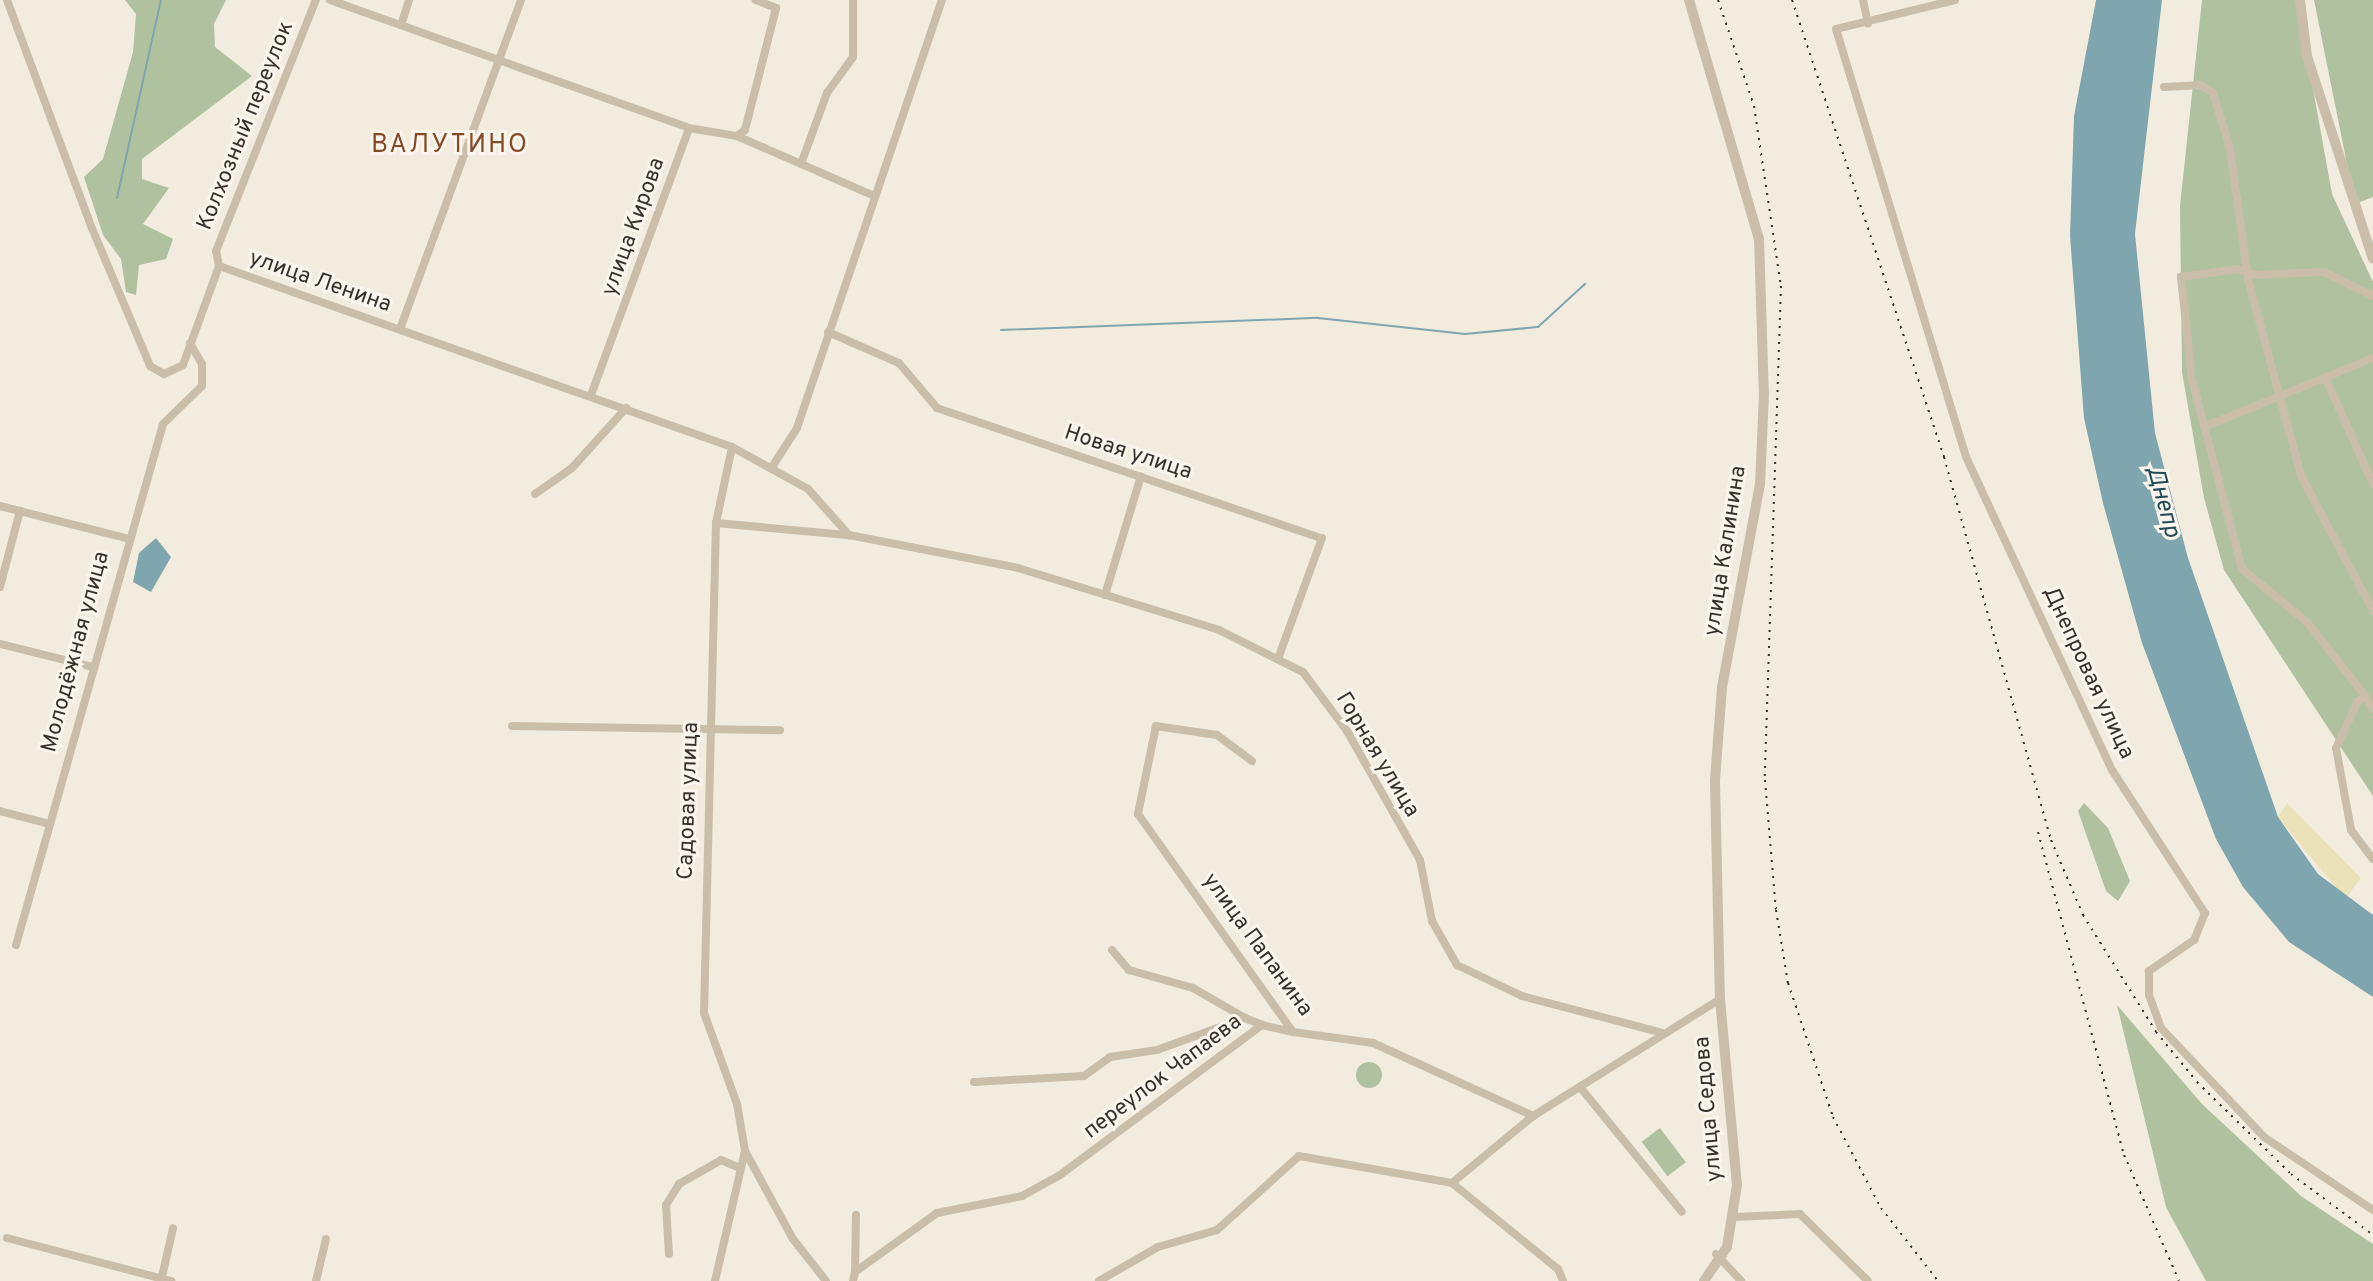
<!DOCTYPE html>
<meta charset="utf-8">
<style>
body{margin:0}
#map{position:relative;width:2373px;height:1281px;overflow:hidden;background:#f2ecdf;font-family:Overpass,sans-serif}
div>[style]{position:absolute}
.green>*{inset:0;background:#b0c19f;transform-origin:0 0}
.round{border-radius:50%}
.sand>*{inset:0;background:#ece2b7}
.water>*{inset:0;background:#7fa5ae}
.stream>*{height:2px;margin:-1px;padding:0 1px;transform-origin:1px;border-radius:1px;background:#7fa5ae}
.minor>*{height:8px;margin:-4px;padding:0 4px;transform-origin:4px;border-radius:4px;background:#cabeab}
.tertiary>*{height:10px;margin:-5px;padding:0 5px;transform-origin:5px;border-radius:5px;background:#cabeab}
.rail>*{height:2px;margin-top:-1px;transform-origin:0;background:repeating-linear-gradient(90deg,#38312a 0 2px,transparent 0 8px)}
span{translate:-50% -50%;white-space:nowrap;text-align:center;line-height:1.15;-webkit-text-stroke:6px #faf5ec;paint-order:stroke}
.street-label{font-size:22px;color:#38312a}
.water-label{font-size:24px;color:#214c58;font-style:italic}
.quarter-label{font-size:26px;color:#844b26;letter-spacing:2px}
</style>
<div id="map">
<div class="green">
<i style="clip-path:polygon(125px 0,226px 0,214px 24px,215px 47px,252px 76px,142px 159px,142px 179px,169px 188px,143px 224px,173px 239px,166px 259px,139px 265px,136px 295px,126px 292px,121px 259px,103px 235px,84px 177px,103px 159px,133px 52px,136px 14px)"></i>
<i style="clip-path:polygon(2202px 0,2297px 0,2332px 194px,2373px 282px,2373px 796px,2224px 570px,2204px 498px,2182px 372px,2180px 206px)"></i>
<i style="clip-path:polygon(2314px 0,2373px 0,2373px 197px,2355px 204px)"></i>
<i style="clip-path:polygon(2084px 803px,2108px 828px,2130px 881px,2118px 901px,2106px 891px,2078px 811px)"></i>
<i style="clip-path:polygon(2117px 1005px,2202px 1104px,2301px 1196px,2373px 1244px,2373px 1281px,2206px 1281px,2166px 1207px)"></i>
<i class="round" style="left:1356px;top:1062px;width:26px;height:26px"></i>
<i style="left:1660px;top:1128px;width:43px;height:23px;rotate:53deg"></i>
</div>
<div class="sand">
<i style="clip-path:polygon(2287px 803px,2361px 878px,2345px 899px,2278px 817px)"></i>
</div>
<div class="water">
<i style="clip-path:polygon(2096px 0,2162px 0,2135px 234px,2155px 433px,2188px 558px,2278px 817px,2318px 874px,2373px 915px,2373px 997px,2289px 942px,2243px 887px,2216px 839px,2142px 643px,2103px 503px,2084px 418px,2070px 236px,2074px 116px)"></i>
<i style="clip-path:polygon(156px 538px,171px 557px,151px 592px,133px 582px,139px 553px)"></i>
</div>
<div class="stream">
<i style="left:117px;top:198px;width:203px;rotate:-77.5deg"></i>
<i style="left:1001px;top:330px;width:317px;rotate:-2.2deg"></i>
<i style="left:1318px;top:318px;width:148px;rotate:6.2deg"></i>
<i style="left:1465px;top:334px;width:73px;rotate:-5.5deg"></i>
<i style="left:1538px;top:327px;width:64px;rotate:-42.5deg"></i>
</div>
<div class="minor">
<i style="left:7px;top:0;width:241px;rotate:69.6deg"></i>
<i style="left:91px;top:226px;width:152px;rotate:67.1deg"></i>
<i style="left:150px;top:366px;width:16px;rotate:30deg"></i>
<i style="left:164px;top:374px;width:21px;rotate:-25deg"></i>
<i style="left:183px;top:365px;width:105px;rotate:-70deg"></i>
<i style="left:330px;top:0;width:381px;rotate:19.6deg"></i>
<i style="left:689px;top:128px;width:49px;rotate:9.5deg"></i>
<i style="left:737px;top:136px;width:147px;rotate:23.6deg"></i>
<i style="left:1863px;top:0;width:24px;rotate:78deg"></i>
<i style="left:1955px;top:0;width:122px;rotate:166.3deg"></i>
<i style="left:1836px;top:29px;width:447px;rotate:73.1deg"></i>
<i style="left:1966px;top:457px;width:345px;rotate:65deg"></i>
<i style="left:2112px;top:770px;width:171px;rotate:57deg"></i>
<i style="left:2205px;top:913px;width:29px;rotate:112deg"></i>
<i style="left:2194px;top:940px;width:55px;rotate:145.4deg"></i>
<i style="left:2149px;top:971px;width:24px;rotate:90deg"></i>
<i style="left:2149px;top:995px;width:35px;rotate:70deg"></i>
<i style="left:2161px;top:1028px;width:150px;rotate:46.6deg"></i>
<i style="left:2264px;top:1137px;width:131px;rotate:33.8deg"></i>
<i style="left:401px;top:25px;width:26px;rotate:-72deg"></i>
<i style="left:2164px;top:87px;width:37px;rotate:-3deg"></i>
<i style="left:2201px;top:85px;width:14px;rotate:34deg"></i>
<i style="left:2213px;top:93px;width:58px;rotate:72.8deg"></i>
<i style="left:2230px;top:148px;width:132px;rotate:82.2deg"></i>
<i style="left:2248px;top:279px;width:204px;rotate:74.9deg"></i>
<i style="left:2301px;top:476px;width:153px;rotate:61.9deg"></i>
<i style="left:737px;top:136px;width:10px;rotate:-37deg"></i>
<i style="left:745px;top:130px;width:126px;rotate:-75.7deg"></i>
<i style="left:776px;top:8px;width:22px;rotate:-158deg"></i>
<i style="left:801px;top:164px;width:76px;rotate:-69.9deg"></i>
<i style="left:827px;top:93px;width:44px;rotate:-54.2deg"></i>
<i style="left:853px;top:57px;width:57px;rotate:-90deg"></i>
<i style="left:219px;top:266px;width:544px;rotate:19.43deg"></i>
<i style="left:732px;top:447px;width:87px;rotate:28.9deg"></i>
<i style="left:808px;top:489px;width:62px;rotate:48.3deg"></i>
<i style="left:219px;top:266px;width:15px;rotate:-101deg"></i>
<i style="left:216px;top:251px;width:270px;rotate:-68.3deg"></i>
<i style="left:400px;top:329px;width:351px;rotate:-69.8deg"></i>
<i style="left:828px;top:332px;width:77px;rotate:23.6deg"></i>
<i style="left:899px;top:363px;width:59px;rotate:49.8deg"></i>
<i style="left:937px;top:408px;width:406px;rotate:18.7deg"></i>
<i style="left:1322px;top:538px;width:129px;rotate:110deg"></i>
<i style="left:2326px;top:379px;width:115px;rotate:65.9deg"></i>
<i style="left:591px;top:395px;width:284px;rotate:-69.8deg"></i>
<i style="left:2204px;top:427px;width:183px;rotate:-22.2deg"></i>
<i style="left:732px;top:447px;width:78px;rotate:101.9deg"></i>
<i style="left:716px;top:523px;width:490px;rotate:91.4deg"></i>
<i style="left:704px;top:1013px;width:97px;rotate:70.1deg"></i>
<i style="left:737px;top:1104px;width:48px;rotate:80.3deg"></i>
<i style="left:745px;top:1151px;width:100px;rotate:61.4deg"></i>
<i style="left:793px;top:1239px;width:53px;rotate:51.8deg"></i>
<i style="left:772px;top:467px;width:46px;rotate:-57.3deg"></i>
<i style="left:797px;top:428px;width:452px;rotate:-71.3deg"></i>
<i style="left:535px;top:494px;width:45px;rotate:-35.1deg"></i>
<i style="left:572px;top:468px;width:81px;rotate:-48deg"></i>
<i style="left:0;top:506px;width:130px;rotate:14.3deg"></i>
<i style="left:716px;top:523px;width:134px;rotate:5.2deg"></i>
<i style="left:849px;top:535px;width:172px;rotate:11deg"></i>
<i style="left:1018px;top:568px;width:210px;rotate:17.1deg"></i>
<i style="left:1219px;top:630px;width:94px;rotate:26.6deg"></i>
<i style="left:1303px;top:672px;width:74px;rotate:53.3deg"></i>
<i style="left:1347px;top:731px;width:148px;rotate:60.5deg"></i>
<i style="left:1420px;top:860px;width:62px;rotate:78.9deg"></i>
<i style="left:1432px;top:921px;width:51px;rotate:60.4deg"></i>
<i style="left:1457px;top:965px;width:72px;rotate:25.5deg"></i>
<i style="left:1522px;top:996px;width:146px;rotate:14.7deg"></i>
<i style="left:0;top:587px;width:79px;rotate:-75.3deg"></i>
<i style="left:1105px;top:595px;width:124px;rotate:-73.2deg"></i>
<i style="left:0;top:644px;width:95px;rotate:14deg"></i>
<i style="left:2366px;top:697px;width:95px;rotate:-128.2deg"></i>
<i style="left:2307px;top:622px;width:84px;rotate:-140.8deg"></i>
<i style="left:2242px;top:569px;width:196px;rotate:-104.8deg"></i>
<i style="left:2192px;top:380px;width:104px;rotate:-96.1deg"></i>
<i style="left:2181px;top:277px;width:57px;rotate:-8.1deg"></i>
<i style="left:2237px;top:269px;width:18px;rotate:19deg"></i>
<i style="left:2254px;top:275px;width:70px;rotate:-2.5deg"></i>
<i style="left:2324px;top:272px;width:55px;rotate:26.1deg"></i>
<i style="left:2373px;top:709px;width:14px;rotate:-120deg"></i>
<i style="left:2366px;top:697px;width:9px;rotate:153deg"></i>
<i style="left:2358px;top:701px;width:52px;rotate:115.1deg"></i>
<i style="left:2336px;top:748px;width:83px;rotate:79.6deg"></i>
<i style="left:2351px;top:830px;width:36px;rotate:53deg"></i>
<i style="left:512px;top:726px;width:268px;rotate:0.9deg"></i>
<i style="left:1252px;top:761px;width:44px;rotate:-143.4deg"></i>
<i style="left:1217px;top:735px;width:62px;rotate:-171.6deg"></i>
<i style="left:1156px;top:726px;width:90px;rotate:101.6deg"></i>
<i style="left:1138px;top:814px;width:267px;rotate:54.6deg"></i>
<i style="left:1293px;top:1032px;width:81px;rotate:7.8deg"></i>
<i style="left:1373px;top:1043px;width:176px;rotate:24.5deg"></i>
<i style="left:1533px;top:1116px;width:221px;rotate:-32deg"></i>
<i style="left:0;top:811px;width:48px;rotate:14.6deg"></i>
<i style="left:16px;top:945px;width:541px;rotate:-74.24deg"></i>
<i style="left:163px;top:424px;width:54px;rotate:-44.3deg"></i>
<i style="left:202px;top:386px;width:22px;rotate:-90deg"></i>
<i style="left:202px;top:364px;width:24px;rotate:-120deg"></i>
<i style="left:1112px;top:950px;width:26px;rotate:50deg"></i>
<i style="left:1129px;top:970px;width:66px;rotate:15.7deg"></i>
<i style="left:1193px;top:988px;width:60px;rotate:30deg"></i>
<i style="left:974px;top:1082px;width:110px;rotate:-3.1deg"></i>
<i style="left:1084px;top:1076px;width:32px;rotate:-36deg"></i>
<i style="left:1110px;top:1057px;width:48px;rotate:-8.5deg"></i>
<i style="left:1157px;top:1050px;width:94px;rotate:-20deg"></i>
<i style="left:1245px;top:1018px;width:18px;rotate:22deg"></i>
<i style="left:1580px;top:1087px;width:161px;rotate:50.8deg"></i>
<i style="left:1452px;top:1183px;width:105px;rotate:-39.6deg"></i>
<i style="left:1734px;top:1217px;width:66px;rotate:-2.6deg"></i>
<i style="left:1800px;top:1214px;width:95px;rotate:44.6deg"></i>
<i style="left:7px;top:1238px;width:170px;rotate:14.7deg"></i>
<i style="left:669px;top:1254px;width:49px;rotate:-93.5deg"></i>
<i style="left:666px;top:1205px;width:25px;rotate:-58deg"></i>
<i style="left:679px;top:1184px;width:48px;rotate:-29.7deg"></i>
<i style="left:721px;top:1160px;width:21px;rotate:23deg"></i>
<i style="left:1716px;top:1254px;width:37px;rotate:47deg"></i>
<i style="left:855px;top:1272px;width:57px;rotate:-89deg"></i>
<i style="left:161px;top:1281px;width:54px;rotate:-77.2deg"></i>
<i style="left:316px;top:1281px;width:43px;rotate:-76.6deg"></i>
<i style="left:715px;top:1281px;width:133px;rotate:-77deg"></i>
<i style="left:853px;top:1281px;width:9px;rotate:-77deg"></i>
<i style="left:855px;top:1272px;width:101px;rotate:-35.7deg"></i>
<i style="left:937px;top:1213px;width:87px;rotate:-11.3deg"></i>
<i style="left:1022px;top:1196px;width:43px;rotate:-28.9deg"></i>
<i style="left:1060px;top:1175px;width:252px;rotate:-36.6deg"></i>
<i style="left:1262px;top:1025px;width:32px;rotate:13deg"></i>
<i style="left:1099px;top:1281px;width:68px;rotate:-30deg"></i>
<i style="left:1158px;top:1247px;width:61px;rotate:-16.1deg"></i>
<i style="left:1217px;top:1230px;width:110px;rotate:-42.1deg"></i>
<i style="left:1299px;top:1156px;width:155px;rotate:10deg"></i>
<i style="left:1452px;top:1183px;width:136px;rotate:39.1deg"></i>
<i style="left:1558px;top:1269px;width:13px;rotate:67deg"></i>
</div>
<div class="tertiary">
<i style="left:1689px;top:0;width:249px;rotate:73.7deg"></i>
<i style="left:1759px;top:239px;width:155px;rotate:88.2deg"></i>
<i style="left:1764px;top:394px;width:90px;rotate:92.5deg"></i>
<i style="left:1760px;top:484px;width:207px;rotate:100.6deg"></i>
<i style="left:1722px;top:687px;width:94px;rotate:94.3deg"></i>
<i style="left:1715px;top:781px;width:218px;rotate:88.7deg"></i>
<i style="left:1720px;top:999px;width:187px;rotate:84.8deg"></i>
<i style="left:1737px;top:1185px;width:63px;rotate:99.2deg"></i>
<i style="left:1727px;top:1247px;width:41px;rotate:124.1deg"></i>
<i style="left:2300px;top:0;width:56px;rotate:82.9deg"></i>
<i style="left:2307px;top:56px;width:213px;rotate:72deg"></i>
</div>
<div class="rail">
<i style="left:1718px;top:0;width:112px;rotate:71.2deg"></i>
<i style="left:1754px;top:106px;width:182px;rotate:81.5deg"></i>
<i style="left:1781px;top:286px;width:494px;rotate:91.9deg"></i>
<i style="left:1765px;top:780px;width:130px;rotate:85.2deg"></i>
<i style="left:1776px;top:910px;width:74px;rotate:80.7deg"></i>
<i style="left:1788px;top:983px;width:141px;rotate:71.4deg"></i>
<i style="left:1833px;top:1117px;width:103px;rotate:62.2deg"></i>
<i style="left:1881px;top:1208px;width:93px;rotate:52deg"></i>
<i style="left:1792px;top:0;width:482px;rotate:71.6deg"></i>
<i style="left:1944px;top:457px;width:398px;rotate:74.4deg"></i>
<i style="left:2051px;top:840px;width:82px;rotate:66.9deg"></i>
<i style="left:2083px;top:915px;width:138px;rotate:58deg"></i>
<i style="left:2156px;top:1032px;width:65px;rotate:50.6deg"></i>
<i style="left:2197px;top:1082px;width:132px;rotate:44.4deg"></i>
<i style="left:2291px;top:1174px;width:102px;rotate:36.6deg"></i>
<i style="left:2038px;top:832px;width:334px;rotate:75.1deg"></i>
<i style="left:2124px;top:1155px;width:137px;rotate:66.4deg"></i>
</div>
<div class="street-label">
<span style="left:246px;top:126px;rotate:-68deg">Колхозный переулок</span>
<span style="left:634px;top:227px;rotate:-70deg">улица Кирова</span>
<span style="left:320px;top:282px;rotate:19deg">улица Ленина</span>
<span style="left:1128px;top:453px;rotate:18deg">Новая улица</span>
<span style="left:1726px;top:551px;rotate:-81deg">улица Калинина</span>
<span style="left:76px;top:652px;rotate:-75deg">Молодёжная улица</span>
<span style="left:2088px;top:673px;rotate:65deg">Днепровая улица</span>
<span style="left:1377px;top:755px;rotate:59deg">Горная улица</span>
<span style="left:689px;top:801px;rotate:-88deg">Садовая улица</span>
<span style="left:1257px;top:945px;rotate:54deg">улица Папанина</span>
<span style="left:1163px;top:1077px;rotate:-37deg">переулок Чапаева</span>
<span style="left:1709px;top:1109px;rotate:-95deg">улица Седова</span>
</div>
<div class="water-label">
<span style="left:2162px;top:502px;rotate:75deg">Днепр</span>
</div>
<div class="quarter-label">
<span style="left:450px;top:146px">ВАЛУТИНО</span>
</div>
</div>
